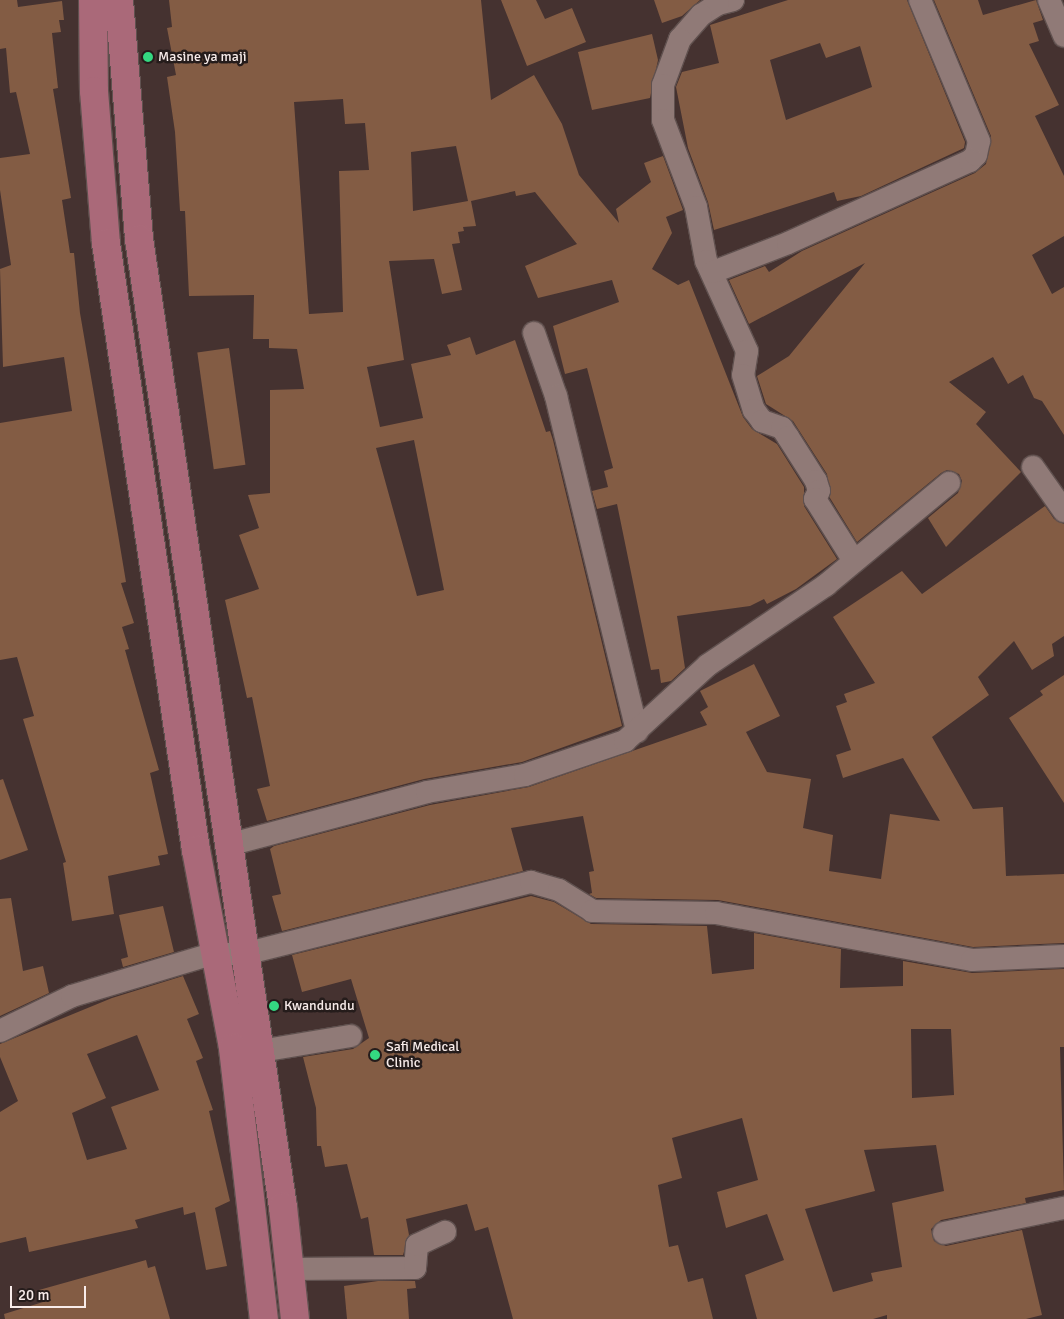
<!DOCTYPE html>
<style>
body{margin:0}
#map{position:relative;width:1064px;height:1319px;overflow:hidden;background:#453230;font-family:Signika,sans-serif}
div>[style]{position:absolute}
.building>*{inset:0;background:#835c44;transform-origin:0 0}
.roads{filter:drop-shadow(1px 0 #60514f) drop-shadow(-1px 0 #60514f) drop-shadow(0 1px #60514f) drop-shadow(0 -1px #60514f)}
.minor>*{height:22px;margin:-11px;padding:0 11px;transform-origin:11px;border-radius:11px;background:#907a77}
.primary>*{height:28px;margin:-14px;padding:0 14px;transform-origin:14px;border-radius:14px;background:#aa6979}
.dots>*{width:14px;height:14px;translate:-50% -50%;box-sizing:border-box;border:2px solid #251c1b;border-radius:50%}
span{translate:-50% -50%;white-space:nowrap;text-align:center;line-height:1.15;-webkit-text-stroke:5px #251c1b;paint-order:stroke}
.poi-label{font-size:14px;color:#f8ecea}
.left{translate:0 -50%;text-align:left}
.scale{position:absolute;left:10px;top:1286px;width:76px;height:22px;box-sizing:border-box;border:2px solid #f8ecea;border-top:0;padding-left:6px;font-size:15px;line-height:18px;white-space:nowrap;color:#f8ecea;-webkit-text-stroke:4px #251c1b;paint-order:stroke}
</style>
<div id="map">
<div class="building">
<i style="clip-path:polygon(0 0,17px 0,18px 7px,62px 1px,64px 20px,59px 20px,61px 32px,52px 33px,58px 88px,53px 89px,71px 198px,62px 200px,70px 253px,74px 253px,80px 313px,118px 534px,126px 582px,121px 583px,134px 623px,122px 627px,129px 649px,125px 650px,159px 770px,150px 773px,168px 854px,158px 856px,160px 865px,108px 876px,114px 914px,72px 921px,63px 863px,66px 862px,23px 719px,34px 716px,17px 657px,0 660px,0 423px,72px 411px,64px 357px,3px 367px,0 269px,11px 265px,0 190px,0 158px,30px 154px,16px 92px,10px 93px,6px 48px,0 49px)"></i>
<i style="clip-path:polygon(evenodd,169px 0,481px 0,491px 100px,534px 75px,562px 124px,579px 175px,619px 223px,616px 209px,651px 182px,644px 163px,663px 156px,683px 210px,666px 217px,672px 233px,652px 269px,678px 285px,689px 280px,743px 417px,752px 429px,777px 444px,804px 487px,804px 506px,837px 559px,796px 589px,767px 604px,764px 599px,750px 606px,677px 616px,685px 668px,671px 681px,661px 683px,659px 669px,651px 670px,617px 504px,597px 509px,592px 491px,608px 487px,604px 471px,613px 468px,587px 368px,565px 374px,553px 326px,619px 302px,612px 280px,538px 298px,525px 266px,577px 244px,535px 192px,516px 196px,515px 191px,471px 201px,476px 226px,463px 227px,464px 231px,458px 232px,460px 243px,452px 244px,462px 290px,442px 294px,434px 259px,389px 261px,404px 360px,367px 367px,380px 427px,423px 418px,411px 364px,451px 355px,447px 345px,470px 337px,476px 355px,515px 340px,546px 432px,550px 431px,553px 440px,622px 726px,522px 762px,424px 779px,267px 821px,257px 789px,270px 786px,252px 697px,247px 698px,225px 600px,259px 589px,239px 535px,259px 528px,248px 495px,270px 493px,270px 390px,304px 389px,297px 349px,269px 348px,269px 339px,253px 339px,254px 295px,189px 296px,185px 211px,180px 211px,175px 132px,167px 77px,176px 75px,167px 28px,172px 27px,169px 0,343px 99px,345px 124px,365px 123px,369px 170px,339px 171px,343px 312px,309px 314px,294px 102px,343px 99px,169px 0,456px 146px,468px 201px,413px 211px,411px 152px,456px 146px,169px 0,414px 440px,444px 590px,417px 596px,376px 448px,414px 440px)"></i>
<i style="clip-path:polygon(501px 0,536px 0,545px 19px,572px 8px,586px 42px,527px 66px)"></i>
<i style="clip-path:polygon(654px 0,700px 0,682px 16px,662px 23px)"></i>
<i style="clip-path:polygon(evenodd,788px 0,907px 0,965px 142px,964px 148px,861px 196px,837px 201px,834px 192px,714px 230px,708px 202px,688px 148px,676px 87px,682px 72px,719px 63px,710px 25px,788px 0,820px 43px,826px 58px,860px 46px,872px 87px,786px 120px,770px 60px,820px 43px)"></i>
<i style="clip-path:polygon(934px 0,978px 0,983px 15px,1036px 0,1043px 20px,1033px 23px,1039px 41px,1029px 44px,1059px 105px,1035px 116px,1064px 176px,1064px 236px,1032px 255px,1052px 294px,1064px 287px,1064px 435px,1042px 401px,1034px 398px,1023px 375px,1008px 384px,993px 357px,949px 382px,986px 412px,976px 424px,1021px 472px,946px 547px,928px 518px,958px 493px,962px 481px,959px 474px,947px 470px,941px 473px,857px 542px,830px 498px,827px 474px,793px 421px,766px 404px,757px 376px,789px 356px,865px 263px,749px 324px,729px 280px,765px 266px,769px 272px,802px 251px,975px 173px,986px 164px,991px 136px)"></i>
<i style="clip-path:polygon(652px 34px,658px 60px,650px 98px,592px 110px,578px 52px)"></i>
<i style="left:229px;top:348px;width:118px;height:32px;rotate:82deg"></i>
<i style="clip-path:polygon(1045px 506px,1054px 519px,1064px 524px,1064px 636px,1052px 644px,1054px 656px,1032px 670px,1014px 641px,978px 677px,989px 695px,932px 737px,973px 809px,1003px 807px,1006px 876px,1064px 874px,1064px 943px,973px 947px,718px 900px,596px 898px,589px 894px,592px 893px,589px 872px,594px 871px,583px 816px,511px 828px,523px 871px,282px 931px,272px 896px,281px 894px,270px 849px,274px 846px,430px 805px,529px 787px,707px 725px,700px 712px,708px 707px,700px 691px,754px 664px,780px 716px,746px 732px,767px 772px,811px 779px,803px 828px,833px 835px,829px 871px,881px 879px,890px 814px,940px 821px,903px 758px,843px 778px,836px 755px,851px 750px,836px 706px,847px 702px,844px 694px,875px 683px,833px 617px,902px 571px,922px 594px)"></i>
<i style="clip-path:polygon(1064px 675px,1064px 803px,1009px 718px,1043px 695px,1040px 691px)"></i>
<i style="clip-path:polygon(3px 779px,28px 850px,0 860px,0 780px)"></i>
<i style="clip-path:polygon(evenodd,531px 896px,554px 902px,591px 924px,707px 926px,712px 974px,754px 969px,754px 933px,841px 949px,840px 988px,903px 986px,903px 961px,972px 973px,1064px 969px,1064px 1047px,1060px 1047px,1064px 1190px,1025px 1198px,1026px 1203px,941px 1220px,931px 1229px,934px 1241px,946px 1246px,1022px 1230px,1042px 1315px,1026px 1319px,887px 1319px,887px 1315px,873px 1319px,757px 1319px,745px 1275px,784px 1260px,767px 1214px,726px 1228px,717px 1192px,758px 1180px,742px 1118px,672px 1138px,682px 1178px,658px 1185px,669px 1247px,678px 1245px,688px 1282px,703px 1278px,713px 1319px,513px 1319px,488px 1227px,475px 1231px,467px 1204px,406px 1219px,409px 1235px,403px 1255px,374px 1255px,368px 1217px,361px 1219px,347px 1164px,325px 1167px,321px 1146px,317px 1146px,316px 1108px,303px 1057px,353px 1049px,369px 1038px,351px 979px,302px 992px,292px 955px,531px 896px,911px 1029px,951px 1029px,954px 1095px,912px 1098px,911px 1029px,531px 896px,936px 1145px,944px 1191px,892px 1203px,902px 1267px,871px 1273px,873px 1281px,833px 1292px,805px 1209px,875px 1191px,864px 1150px,936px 1145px)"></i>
<i style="clip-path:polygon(11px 898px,23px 971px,43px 966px,49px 993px,0 1016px,0 899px)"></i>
<i style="clip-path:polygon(163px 906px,174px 952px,123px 967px,121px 959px,128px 957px,119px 915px)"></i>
<i style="clip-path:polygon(evenodd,183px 976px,199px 1014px,187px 1019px,203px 1058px,196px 1061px,213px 1110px,209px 1111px,230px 1201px,215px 1208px,227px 1266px,206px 1270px,195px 1212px,184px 1215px,183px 1207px,135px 1220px,138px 1228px,29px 1252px,26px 1237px,0 1243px,0 1112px,18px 1101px,0 1057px,0 1044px,112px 998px,183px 976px,137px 1035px,159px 1090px,111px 1107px,127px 1149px,87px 1160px,72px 1113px,106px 1098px,87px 1054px,137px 1035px)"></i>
<i style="clip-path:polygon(146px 1260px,148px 1268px,155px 1266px,170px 1319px,5px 1319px,4px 1314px,43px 1302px,39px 1290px)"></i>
<i style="clip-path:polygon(378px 1281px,415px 1281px,416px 1288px,407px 1289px,409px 1319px,347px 1319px,344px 1286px)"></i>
</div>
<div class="roads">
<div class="minor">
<i style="left:733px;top:0;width:16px;rotate:165deg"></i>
<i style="left:718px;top:4px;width:20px;rotate:147deg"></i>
<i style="left:701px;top:15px;width:32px;rotate:131deg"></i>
<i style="left:680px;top:39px;width:49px;rotate:110.3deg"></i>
<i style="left:663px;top:85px;width:35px;rotate:90deg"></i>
<i style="left:663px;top:120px;width:93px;rotate:69.2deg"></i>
<i style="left:696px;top:207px;width:55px;rotate:79.5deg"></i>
<i style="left:706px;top:261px;width:99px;rotate:65.5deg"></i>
<i style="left:747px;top:351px;width:24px;rotate:99deg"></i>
<i style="left:743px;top:375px;width:37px;rotate:73deg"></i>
<i style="left:754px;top:410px;width:14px;rotate:54deg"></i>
<i style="left:762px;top:421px;width:21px;rotate:19deg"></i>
<i style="left:782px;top:428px;width:11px;rotate:56deg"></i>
<i style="left:788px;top:437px;width:52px;rotate:57.5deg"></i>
<i style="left:816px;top:481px;width:10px;rotate:73deg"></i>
<i style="left:819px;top:491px;width:9px;rotate:117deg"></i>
<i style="left:815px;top:499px;width:73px;rotate:57.8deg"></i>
<i style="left:1049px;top:0;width:39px;rotate:67deg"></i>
<i style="left:713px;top:272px;width:80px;rotate:-21.1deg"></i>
<i style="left:788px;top:243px;width:200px;rotate:-24.3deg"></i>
<i style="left:970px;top:161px;width:8px;rotate:-45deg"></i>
<i style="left:976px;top:155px;width:14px;rotate:-78deg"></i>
<i style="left:979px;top:141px;width:153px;rotate:-112.7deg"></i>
<i style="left:534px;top:333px;width:67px;rotate:70.8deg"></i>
<i style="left:556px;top:396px;width:345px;rotate:76.4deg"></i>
<i style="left:1033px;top:467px;width:54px;rotate:54.8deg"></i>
<i style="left:228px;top:845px;width:206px;rotate:-14.9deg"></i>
<i style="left:427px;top:792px;width:99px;rotate:-9.8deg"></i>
<i style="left:525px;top:775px;width:106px;rotate:-18.8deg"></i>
<i style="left:625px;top:741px;width:113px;rotate:-42.5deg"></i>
<i style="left:708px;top:665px;width:143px;rotate:-34.1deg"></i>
<i style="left:826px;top:585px;width:160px;rotate:-39.7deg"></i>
<i style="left:0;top:1031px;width:80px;rotate:-25.9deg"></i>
<i style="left:72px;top:996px;width:146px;rotate:-16.7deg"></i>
<i style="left:212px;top:954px;width:32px"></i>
<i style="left:244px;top:954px;width:296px;rotate:-14.1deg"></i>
<i style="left:531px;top:882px;width:29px;rotate:16deg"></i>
<i style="left:559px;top:890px;width:39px;rotate:32deg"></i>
<i style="left:592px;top:911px;width:124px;rotate:0.9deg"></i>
<i style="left:716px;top:913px;width:260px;rotate:10.4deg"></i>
<i style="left:972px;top:960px;width:92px;rotate:-2.5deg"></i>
<i style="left:260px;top:1051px;width:92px;rotate:-9.4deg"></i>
<i style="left:944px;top:1233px;width:123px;rotate:-11.8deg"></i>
<i style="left:289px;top:1269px;width:126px;rotate:-0.5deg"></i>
<i style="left:415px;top:1268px;width:23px;rotate:-85deg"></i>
<i style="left:417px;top:1245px;width:31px;rotate:-25deg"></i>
</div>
<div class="primary">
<i style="left:93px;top:0;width:91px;rotate:89.4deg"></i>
<i style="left:94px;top:91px;width:152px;rotate:85.5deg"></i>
<i style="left:106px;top:243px;width:614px;rotate:81.57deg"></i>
<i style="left:196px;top:850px;width:201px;rotate:79.4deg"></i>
<i style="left:233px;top:1048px;width:273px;rotate:83.5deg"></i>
<i style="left:119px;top:0;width:240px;rotate:85.2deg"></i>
<i style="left:139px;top:239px;width:979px;rotate:81.54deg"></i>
<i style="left:283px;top:1207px;width:113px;rotate:83.9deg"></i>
</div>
</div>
<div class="dots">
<i style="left:148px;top:57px;background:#34d881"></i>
<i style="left:274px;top:1006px;background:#34d881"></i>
<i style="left:375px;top:1055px;background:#34d881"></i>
</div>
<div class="poi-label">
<span class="left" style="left:158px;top:57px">Masine ya maji</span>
<span class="left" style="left:284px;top:1006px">Kwandundu</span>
<span class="left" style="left:386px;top:1055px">Safi Medical<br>Clinic</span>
</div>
<div class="scale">20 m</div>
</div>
